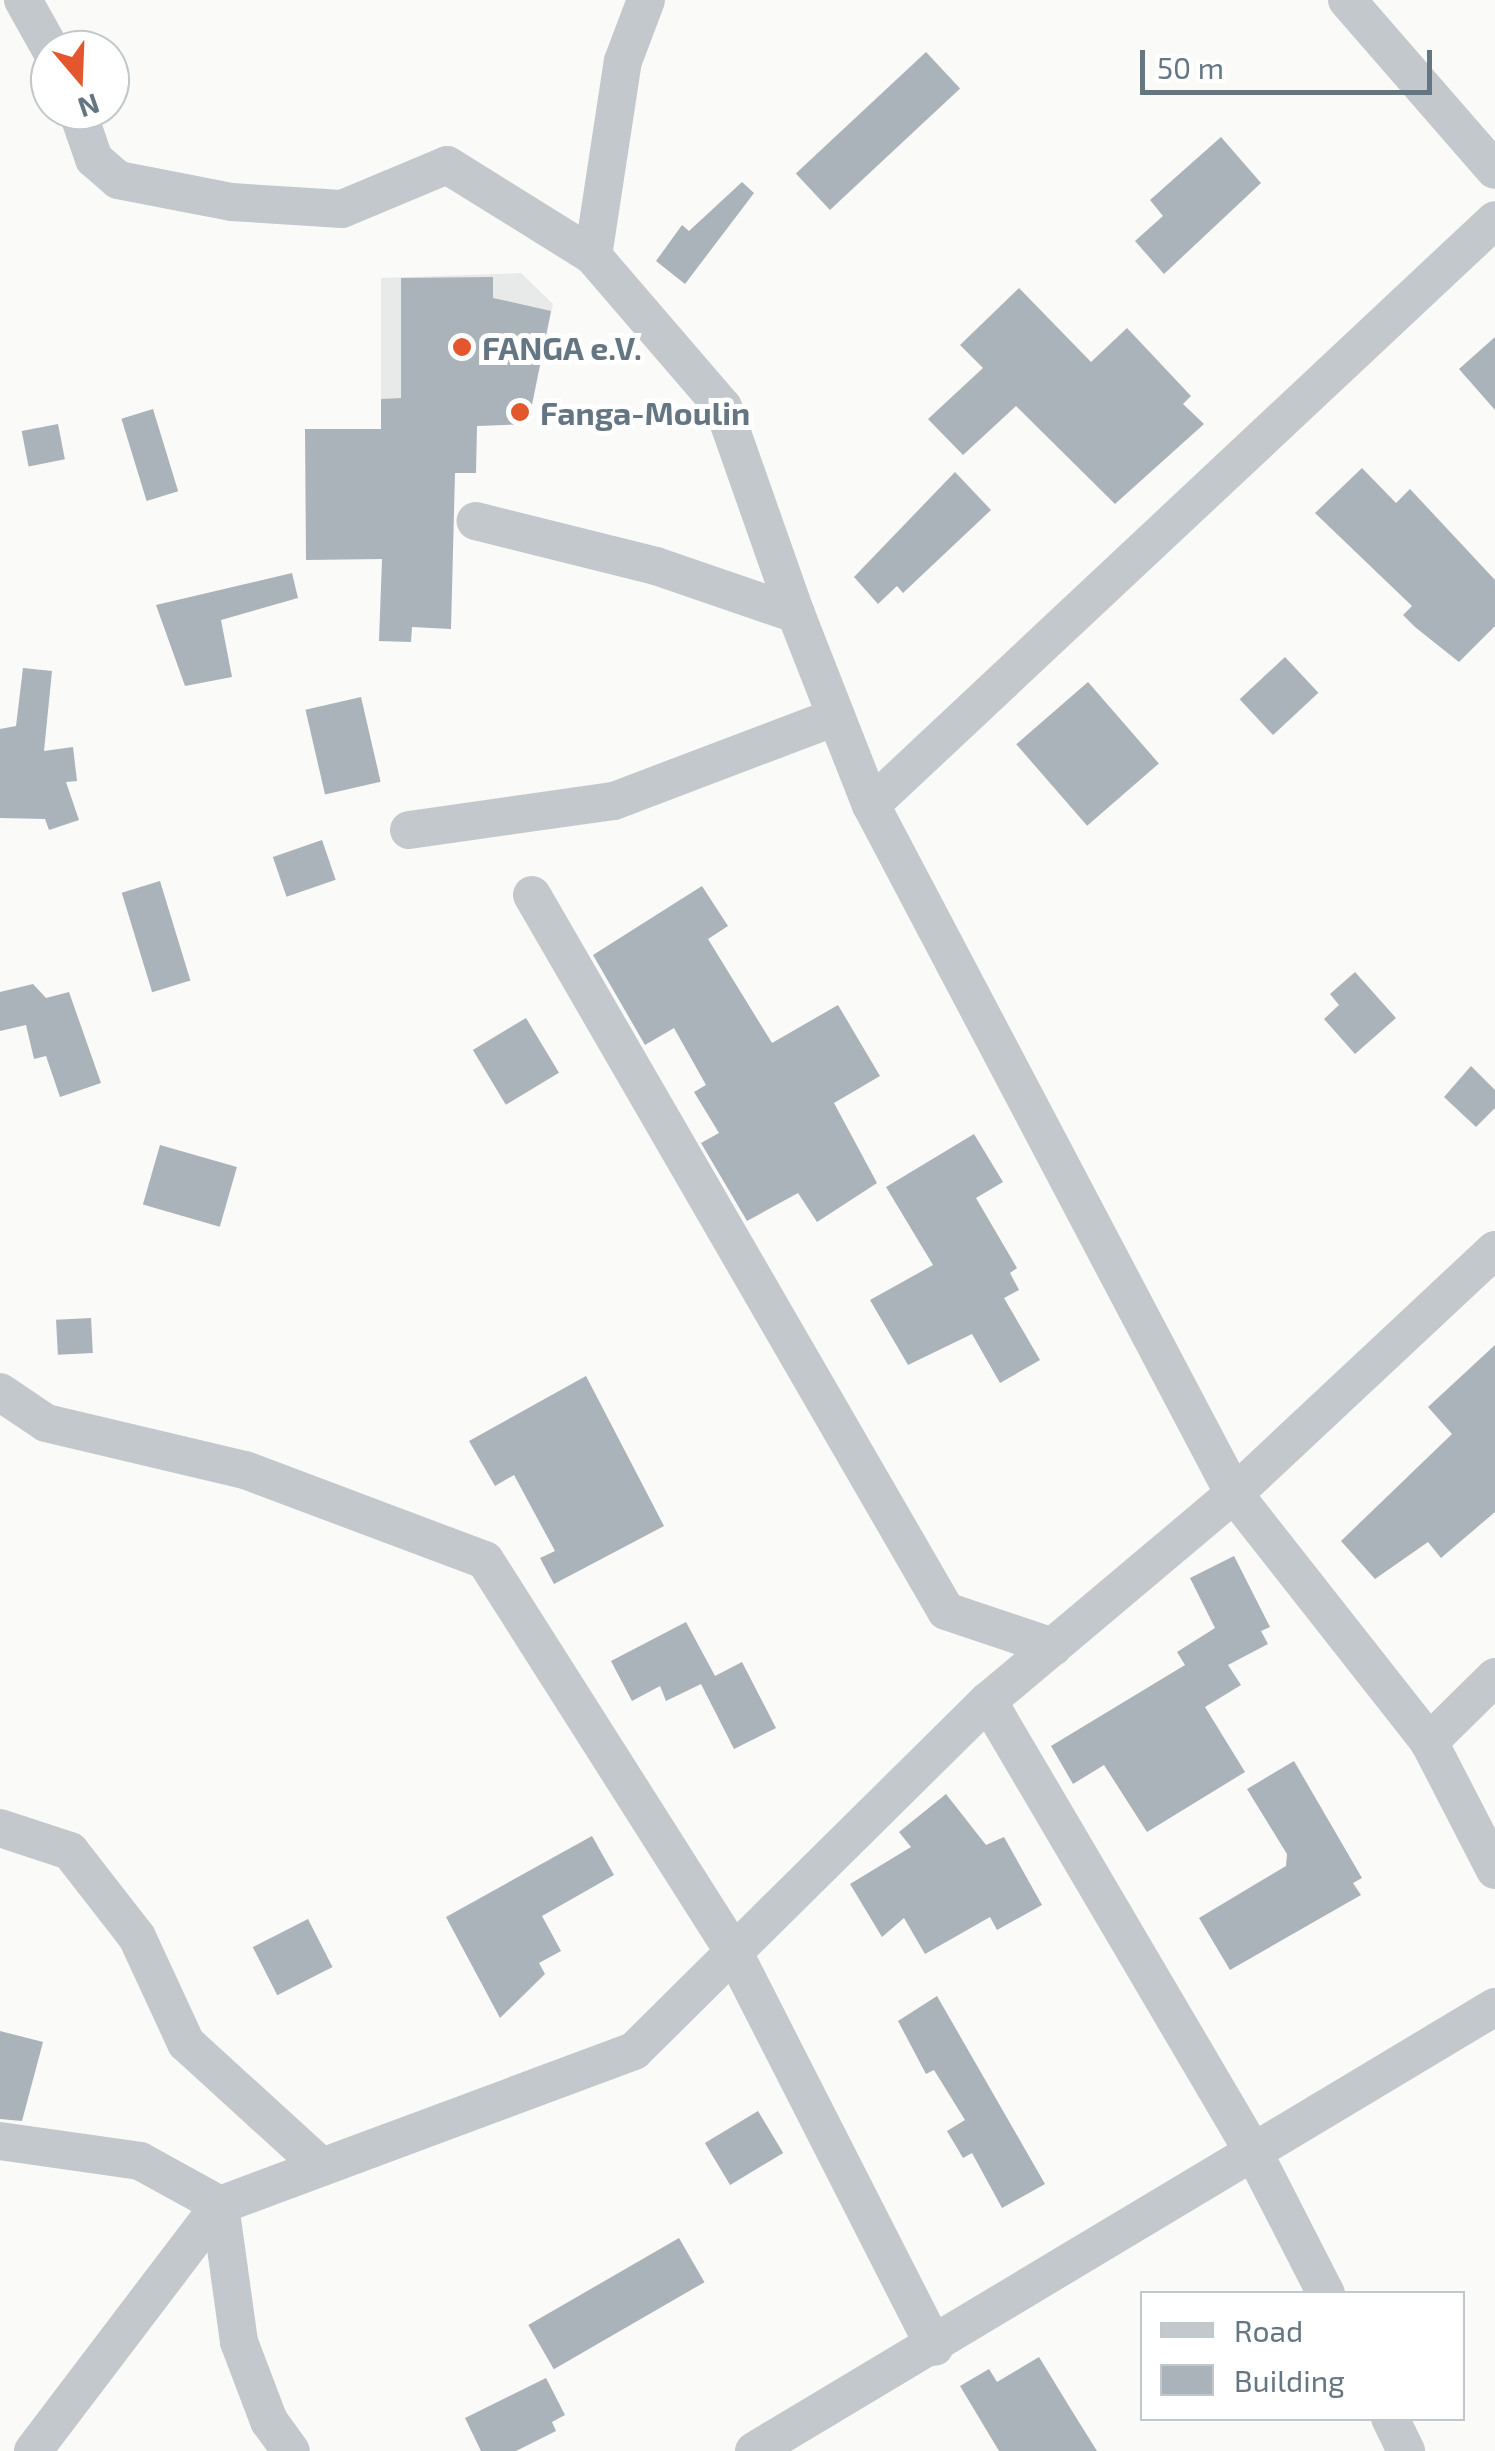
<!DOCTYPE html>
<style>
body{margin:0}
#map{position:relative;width:1495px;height:2451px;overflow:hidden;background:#fafaf8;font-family:"Exo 2",sans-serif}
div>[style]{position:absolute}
.built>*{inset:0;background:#e8e9e9}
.building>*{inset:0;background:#aab3b9;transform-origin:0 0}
.minor>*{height:38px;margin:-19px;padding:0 19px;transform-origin:19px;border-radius:19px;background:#c3c8cc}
.dots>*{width:28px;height:28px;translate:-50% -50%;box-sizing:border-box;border:5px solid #fff;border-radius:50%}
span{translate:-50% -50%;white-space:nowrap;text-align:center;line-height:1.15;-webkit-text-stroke:10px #fff;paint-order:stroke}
.poi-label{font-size:32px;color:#657683;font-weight:700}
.left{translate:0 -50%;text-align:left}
.legend{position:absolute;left:1140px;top:2291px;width:325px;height:130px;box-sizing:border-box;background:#fff;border:2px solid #c1c8cd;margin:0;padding:12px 18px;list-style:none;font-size:30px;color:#657683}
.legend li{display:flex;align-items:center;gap:20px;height:50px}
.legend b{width:50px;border:2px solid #c1c8cd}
.north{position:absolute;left:30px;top:30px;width:100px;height:100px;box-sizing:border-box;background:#fff;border:2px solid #c1c8cd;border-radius:50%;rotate:161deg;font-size:28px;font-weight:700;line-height:40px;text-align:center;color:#657683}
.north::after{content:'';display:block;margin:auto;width:35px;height:45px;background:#e4572e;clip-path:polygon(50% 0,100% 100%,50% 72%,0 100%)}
.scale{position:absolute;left:1140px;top:50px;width:292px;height:45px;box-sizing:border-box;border:5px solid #657683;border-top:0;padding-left:12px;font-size:30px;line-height:35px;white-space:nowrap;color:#657683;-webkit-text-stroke:8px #fff;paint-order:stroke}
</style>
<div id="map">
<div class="built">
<i style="clip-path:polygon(521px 273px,553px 304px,528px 424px,381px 429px,381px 278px)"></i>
</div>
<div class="building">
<i style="left:926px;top:52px;width:50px;height:178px;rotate:47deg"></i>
<i style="clip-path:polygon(1221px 137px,1261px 183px,1164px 274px,1135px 241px,1163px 216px,1150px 200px)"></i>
<i style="clip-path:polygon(742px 182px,754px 193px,685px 284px,656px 261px,682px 225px,689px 231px)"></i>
<i style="clip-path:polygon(493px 277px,493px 298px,551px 311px,528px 424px,477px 426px,476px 473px,455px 473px,451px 629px,412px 627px,411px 642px,379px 641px,382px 559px,306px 560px,305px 429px,381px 429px,381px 399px,401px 398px,401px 278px)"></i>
<i style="clip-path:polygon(1019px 288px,1091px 362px,1127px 328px,1191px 396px,1183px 404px,1204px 424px,1115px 504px,1016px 406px,963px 455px,928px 419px,983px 368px,960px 345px)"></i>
<i style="clip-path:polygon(1495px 337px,1495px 410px,1459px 369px)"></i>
<i style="left:153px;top:409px;width:86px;height:33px;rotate:73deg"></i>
<i style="left:58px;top:424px;width:36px;height:37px;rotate:79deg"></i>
<i style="clip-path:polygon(1362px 468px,1396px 503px,1410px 489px,1495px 580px,1495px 626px,1459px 662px,1415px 627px,1403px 615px,1412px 606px,1315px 513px)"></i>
<i style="clip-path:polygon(955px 472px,991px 510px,903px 593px,897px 586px,878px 604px,854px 577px)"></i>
<i style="clip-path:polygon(292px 573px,298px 598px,221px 620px,232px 677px,185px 686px,156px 605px)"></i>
<i style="left:1285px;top:657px;width:49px;height:62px;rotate:47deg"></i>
<i style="clip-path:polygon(23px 668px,52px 671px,44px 751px,73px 747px,77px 781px,66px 782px,79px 820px,49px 830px,45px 819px,0 818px,0 729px,16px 726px)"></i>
<i style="left:1088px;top:682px;width:108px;height:95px;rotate:49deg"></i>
<i style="left:361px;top:697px;width:87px;height:57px;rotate:77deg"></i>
<i style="left:322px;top:840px;width:42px;height:52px;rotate:71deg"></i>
<i style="left:160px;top:881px;width:104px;height:40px;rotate:73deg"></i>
<i style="clip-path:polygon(702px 886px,728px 926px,708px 939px,772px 1043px,838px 1005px,880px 1076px,834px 1103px,877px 1183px,817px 1222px,798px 1193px,747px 1221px,701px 1143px,719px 1133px,694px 1092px,706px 1085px,674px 1028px,645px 1045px,593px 955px)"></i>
<i style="clip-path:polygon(1355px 972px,1396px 1018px,1355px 1054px,1324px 1019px,1339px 1005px,1330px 994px)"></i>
<i style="clip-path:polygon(33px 984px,46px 998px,69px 992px,101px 1083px,60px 1097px,46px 1056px,34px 1059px,26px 1025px,0 1031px,0 992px)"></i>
<i style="left:526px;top:1018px;width:64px;height:62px;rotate:59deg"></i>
<i style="clip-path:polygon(1471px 1066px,1495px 1090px,1495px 1108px,1476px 1127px,1444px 1097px)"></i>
<i style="clip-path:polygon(974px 1134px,1003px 1182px,976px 1198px,1017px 1268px,1010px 1273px,1019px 1290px,1004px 1298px,1040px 1360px,1000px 1383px,972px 1334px,908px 1365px,870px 1300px,933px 1265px,886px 1187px)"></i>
<i style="left:160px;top:1145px;width:80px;height:62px;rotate:16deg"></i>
<i style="left:91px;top:1318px;width:35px;height:35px;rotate:87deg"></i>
<i style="clip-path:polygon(1495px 1345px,1495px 1512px,1441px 1558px,1428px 1542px,1375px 1579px,1341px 1541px,1452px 1434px,1428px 1407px)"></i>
<i style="clip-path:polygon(586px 1376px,664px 1526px,554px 1584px,540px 1558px,555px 1551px,514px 1475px,495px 1486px,469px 1441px)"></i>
<i style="clip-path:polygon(1234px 1556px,1270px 1627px,1261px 1631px,1268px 1644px,1228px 1665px,1241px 1685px,1205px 1707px,1245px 1772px,1147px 1832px,1104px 1765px,1073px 1784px,1051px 1746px,1185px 1665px,1177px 1652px,1215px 1628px,1190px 1578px)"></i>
<i style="clip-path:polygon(686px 1622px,715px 1676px,742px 1662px,776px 1728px,734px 1749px,701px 1684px,666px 1701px,660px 1686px,632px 1701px,611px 1661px)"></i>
<i style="clip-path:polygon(1294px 1761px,1362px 1878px,1353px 1883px,1361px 1895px,1230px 1970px,1199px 1918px,1286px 1866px,1287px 1854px,1247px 1789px)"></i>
<i style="clip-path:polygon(946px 1794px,986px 1845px,1004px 1837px,1042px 1905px,997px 1930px,990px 1917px,925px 1954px,904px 1918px,882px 1937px,850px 1884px,911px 1847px,899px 1832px)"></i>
<i style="clip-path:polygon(592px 1836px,614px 1875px,542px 1916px,561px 1951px,539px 1963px,545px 1974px,500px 2018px,446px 1917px)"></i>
<i style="left:308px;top:1919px;width:54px;height:62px;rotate:63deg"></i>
<i style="clip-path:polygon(937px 1996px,1045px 2184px,1002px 2208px,972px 2153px,963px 2158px,947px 2131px,965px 2120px,934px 2070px,926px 2074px,898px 2021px)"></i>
<i style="clip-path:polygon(0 2031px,43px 2042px,22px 2121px,0 2119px)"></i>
<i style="left:758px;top:2111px;width:49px;height:62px;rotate:59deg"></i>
<i style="left:679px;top:2238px;width:51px;height:174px;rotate:60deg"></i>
<i style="clip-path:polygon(1039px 2357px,1072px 2411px,1097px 2451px,999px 2451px,960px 2386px,989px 2369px,997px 2382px)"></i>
<i style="clip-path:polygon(546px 2378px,565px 2415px,552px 2422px,556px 2431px,516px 2451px,481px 2451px,465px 2418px)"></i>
</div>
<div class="minor">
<i style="left:23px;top:0;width:57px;rotate:60.8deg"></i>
<i style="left:1347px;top:0;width:225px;rotate:49deg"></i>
<i style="left:77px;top:110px;width:52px;rotate:70.9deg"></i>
<i style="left:94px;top:159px;width:32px;rotate:41deg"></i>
<i style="left:118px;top:180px;width:115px;rotate:11deg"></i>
<i style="left:231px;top:202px;width:111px;rotate:3.6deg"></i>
<i style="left:342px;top:209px;width:114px;rotate:-22.7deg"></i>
<i style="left:447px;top:165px;width:172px;rotate:31.9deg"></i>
<i style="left:593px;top:256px;width:199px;rotate:49.3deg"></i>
<i style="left:723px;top:407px;width:219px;rotate:70.6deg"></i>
<i style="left:796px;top:614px;width:148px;rotate:-161.1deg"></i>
<i style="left:656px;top:566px;width:186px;rotate:-166deg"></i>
<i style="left:593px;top:256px;width:197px;rotate:-81.3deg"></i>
<i style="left:623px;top:61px;width:65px;rotate:-69.3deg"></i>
<i style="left:796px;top:614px;width:205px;rotate:68.6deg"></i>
<i style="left:871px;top:805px;width:779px;rotate:62.22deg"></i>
<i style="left:1234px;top:1494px;width:315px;rotate:51.8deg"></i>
<i style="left:871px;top:805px;width:855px;rotate:-43.15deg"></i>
<i style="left:409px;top:830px;width:207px;rotate:-8.1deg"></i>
<i style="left:614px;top:801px;width:234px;rotate:-20.8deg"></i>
<i style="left:532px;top:895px;width:827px;rotate:59.96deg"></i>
<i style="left:946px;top:1611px;width:113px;rotate:18.6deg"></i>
<i style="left:0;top:1392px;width:55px;rotate:34deg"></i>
<i style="left:46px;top:1423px;width:204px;rotate:13.3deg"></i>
<i style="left:245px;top:1470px;width:256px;rotate:20.6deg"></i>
<i style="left:485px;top:1560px;width:465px;rotate:57.6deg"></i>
<i style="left:734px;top:1953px;width:442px;rotate:63deg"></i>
<i style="left:1495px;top:1677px;width:93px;rotate:135.4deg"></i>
<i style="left:1429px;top:1742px;width:144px;rotate:62.7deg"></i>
<i style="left:988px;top:1701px;width:527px;rotate:59.54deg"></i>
<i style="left:1255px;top:2155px;width:156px;rotate:62.9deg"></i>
<i style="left:0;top:1828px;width:74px;rotate:18.2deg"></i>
<i style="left:70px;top:1851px;width:109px;rotate:52.1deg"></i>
<i style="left:137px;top:1937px;width:117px;rotate:65.2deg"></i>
<i style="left:186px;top:2043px;width:184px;rotate:42.4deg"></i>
<i style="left:0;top:2141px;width:141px;rotate:8.1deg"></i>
<i style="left:140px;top:2161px;width:91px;rotate:28.8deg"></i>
<i style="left:220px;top:2205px;width:138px;rotate:82.1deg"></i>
<i style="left:239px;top:2342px;width:85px;rotate:69.2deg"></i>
<i style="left:269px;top:2421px;width:37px;rotate:54deg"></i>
<i style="left:1390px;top:2418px;width:37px;rotate:64deg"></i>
<i style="left:33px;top:2451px;width:309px;rotate:-52.8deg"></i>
<i style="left:220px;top:2205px;width:442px;rotate:-20.4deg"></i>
<i style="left:634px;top:2051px;width:498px;rotate:-44.7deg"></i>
<i style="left:988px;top:1701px;width:322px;rotate:-40.1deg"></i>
<i style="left:1234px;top:1494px;width:357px;rotate:-43.1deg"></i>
<i style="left:754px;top:2451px;width:864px;rotate:-30.93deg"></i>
</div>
<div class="dots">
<i style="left:462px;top:347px;background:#e4572e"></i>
<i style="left:520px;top:412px;background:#e4572e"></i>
</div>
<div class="poi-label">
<span class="left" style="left:482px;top:347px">FANGA e.V.</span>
<span class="left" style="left:540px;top:412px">Fanga-Moulin</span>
</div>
<ul class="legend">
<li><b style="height:12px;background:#c3c8cc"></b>Road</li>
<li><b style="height:28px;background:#aab3b9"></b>Building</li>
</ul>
<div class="north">N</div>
<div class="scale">50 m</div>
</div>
